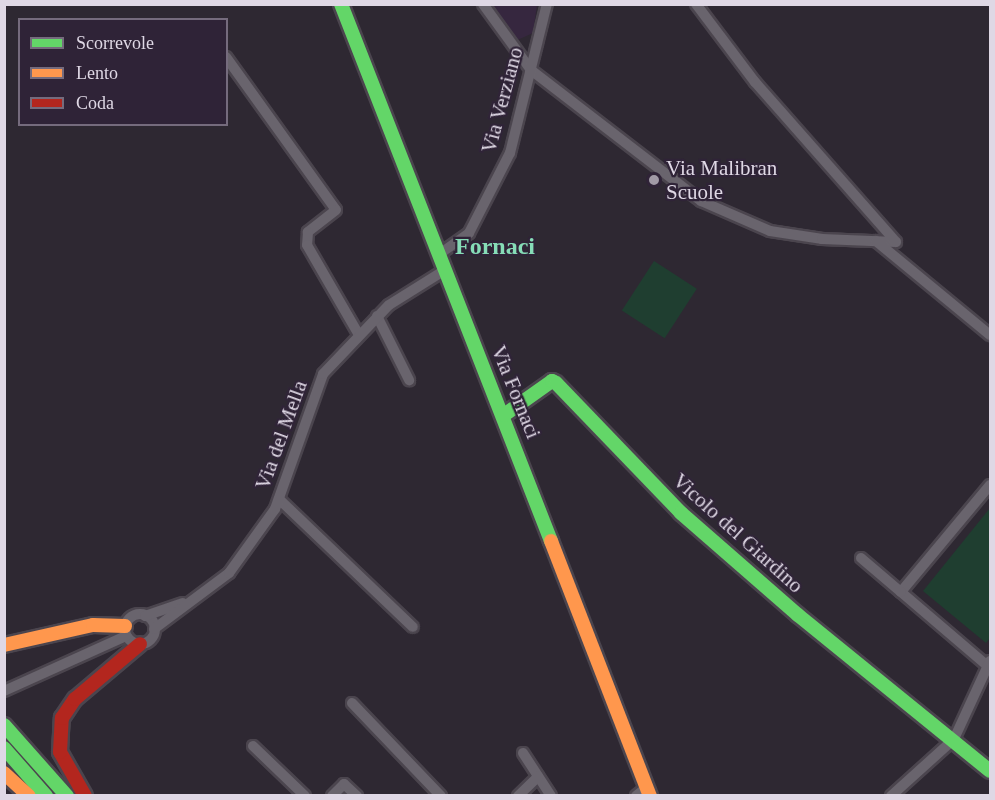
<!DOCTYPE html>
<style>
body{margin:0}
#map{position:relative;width:995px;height:800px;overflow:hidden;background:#2e2832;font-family:"Times New Roman",serif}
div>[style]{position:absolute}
.built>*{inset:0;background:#36273f}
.green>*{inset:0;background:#1f3e30;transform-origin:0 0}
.roads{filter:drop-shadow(2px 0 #4b454e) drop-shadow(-2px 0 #4b454e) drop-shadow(0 2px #4b454e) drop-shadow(0 -2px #4b454e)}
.street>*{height:10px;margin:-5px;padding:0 5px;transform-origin:5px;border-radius:5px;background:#69646d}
.street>.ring{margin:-5px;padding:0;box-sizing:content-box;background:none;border:10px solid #69646d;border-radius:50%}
.fast>*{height:14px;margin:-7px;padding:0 7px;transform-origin:7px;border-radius:7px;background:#63d668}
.slow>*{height:14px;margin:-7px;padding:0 7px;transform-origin:7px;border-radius:7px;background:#ff974d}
.jam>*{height:14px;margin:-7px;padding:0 7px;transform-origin:7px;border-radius:7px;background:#b3261e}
.dots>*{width:16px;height:16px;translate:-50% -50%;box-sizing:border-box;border:3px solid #2f2337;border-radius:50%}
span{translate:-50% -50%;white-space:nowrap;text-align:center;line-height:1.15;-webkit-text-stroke:4.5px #2f2337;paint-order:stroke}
.street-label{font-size:21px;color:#dfd8e5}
.poi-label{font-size:21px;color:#dfd8e5}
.left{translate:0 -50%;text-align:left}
.quarter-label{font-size:24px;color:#86dcb7;font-weight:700}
.frame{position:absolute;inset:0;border:6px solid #dfd8e5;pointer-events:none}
.legend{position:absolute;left:18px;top:18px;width:210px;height:108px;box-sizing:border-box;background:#2f2337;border:2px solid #756b7d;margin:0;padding:8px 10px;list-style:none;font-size:18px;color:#dfd8e5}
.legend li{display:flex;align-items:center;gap:12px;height:30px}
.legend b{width:30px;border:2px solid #756b7d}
</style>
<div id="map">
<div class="built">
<i style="clip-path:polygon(489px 5px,537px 5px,533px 33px,513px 42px)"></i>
</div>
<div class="green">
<i style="left:654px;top:261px;width:51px;height:59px;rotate:33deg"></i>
<i style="clip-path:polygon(990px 508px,990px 638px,986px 643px,923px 591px)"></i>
</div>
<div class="roads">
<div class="street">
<i style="left:483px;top:4px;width:82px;rotate:54deg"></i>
<i style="left:531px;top:70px;width:215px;rotate:37.6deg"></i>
<i style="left:701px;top:201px;width:75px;rotate:23.5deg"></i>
<i style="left:770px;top:231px;width:53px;rotate:8.7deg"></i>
<i style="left:822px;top:239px;width:74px;rotate:2.3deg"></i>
<i style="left:696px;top:4px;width:98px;rotate:52.9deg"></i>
<i style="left:755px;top:82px;width:213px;rotate:48.6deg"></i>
<i style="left:226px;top:57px;width:188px;rotate:54.3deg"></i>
<i style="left:336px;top:210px;width:36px;rotate:142deg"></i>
<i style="left:308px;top:232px;width:13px;rotate:94deg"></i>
<i style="left:307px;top:245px;width:104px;rotate:60deg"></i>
<i style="left:876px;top:241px;width:148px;rotate:39.5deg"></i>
<i style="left:438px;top:255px;width:38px;rotate:-35deg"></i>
<i style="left:469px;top:233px;width:90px;rotate:-62.9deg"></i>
<i style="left:510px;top:153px;width:154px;rotate:-76.1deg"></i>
<i style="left:377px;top:316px;width:72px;rotate:63.4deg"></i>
<i style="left:990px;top:485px;width:139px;rotate:129.8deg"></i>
<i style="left:901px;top:592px;width:117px;rotate:40.5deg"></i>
<i style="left:279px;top:499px;width:185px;rotate:43.7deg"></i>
<i style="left:861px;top:558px;width:52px;rotate:40.4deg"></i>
<i class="ring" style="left:125px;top:614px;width:20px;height:20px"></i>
<i style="left:145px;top:616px;width:40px;rotate:-18.9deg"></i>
<i style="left:154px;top:629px;width:94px;rotate:-36.7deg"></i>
<i style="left:229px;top:573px;width:79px;rotate:-54.3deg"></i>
<i style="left:275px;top:509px;width:143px;rotate:-70.4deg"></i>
<i style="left:323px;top:374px;width:95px;rotate:-46.3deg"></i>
<i style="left:389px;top:305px;width:66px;rotate:-32deg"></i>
<i style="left:4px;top:691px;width:134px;rotate:-24.3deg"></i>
<i style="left:352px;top:703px;width:129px;rotate:46.3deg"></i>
<i style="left:253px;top:746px;width:72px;rotate:43.9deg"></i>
<i style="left:523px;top:753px;width:51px;rotate:56.9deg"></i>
<i style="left:332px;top:796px;width:17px;rotate:-45deg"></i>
<i style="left:344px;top:784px;width:18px;rotate:43deg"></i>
<i style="left:518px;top:796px;width:28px;rotate:-44deg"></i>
<i style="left:636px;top:796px;width:14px;rotate:-39deg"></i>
<i style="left:891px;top:796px;width:85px;rotate:-42.1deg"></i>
<i style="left:954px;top:739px;width:86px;rotate:-65.2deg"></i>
</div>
<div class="fast">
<i style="left:341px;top:4px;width:577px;rotate:68.64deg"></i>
<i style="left:504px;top:415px;width:59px;rotate:-35.3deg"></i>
<i style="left:552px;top:381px;width:4px;rotate:27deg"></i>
<i style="left:556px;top:383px;width:180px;rotate:46.1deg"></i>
<i style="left:681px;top:513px;width:155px;rotate:41.1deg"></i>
<i style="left:798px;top:615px;width:247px;rotate:39.1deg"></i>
<i style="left:4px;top:725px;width:95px;rotate:48.4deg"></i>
<i style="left:4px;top:748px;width:64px;rotate:48.8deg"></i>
</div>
<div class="slow">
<i style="left:551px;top:541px;width:274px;rotate:68.8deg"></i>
<i style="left:4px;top:645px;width:91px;rotate:-12.7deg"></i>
<i style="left:93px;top:625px;width:32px;rotate:2deg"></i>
<i style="left:4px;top:773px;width:34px;rotate:43deg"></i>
</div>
<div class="jam">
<i style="left:85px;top:796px;width:51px;rotate:-119.6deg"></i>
<i style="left:60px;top:752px;width:34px;rotate:-87deg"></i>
<i style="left:62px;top:718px;width:23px;rotate:-56deg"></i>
<i style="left:75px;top:699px;width:85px;rotate:-40.2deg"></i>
</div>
</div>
<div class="dots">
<i style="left:654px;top:180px;background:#a19aa6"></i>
</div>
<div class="street-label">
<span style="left:502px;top:100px;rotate:-75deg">Via Verziano</span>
<span style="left:516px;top:392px;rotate:68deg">Via Fornaci</span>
<span style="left:281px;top:435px;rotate:-70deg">Via del Mella</span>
<span style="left:738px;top:533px;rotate:42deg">Vicolo del Giardino</span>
</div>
<div class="poi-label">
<span class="left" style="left:666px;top:180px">Via Malibran<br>Scuole</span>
</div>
<div class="quarter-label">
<span style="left:495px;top:247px">Fornaci</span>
</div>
<div class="frame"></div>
<ul class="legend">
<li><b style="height:8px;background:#63d668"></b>Scorrevole</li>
<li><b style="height:8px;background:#ff974d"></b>Lento</li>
<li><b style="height:8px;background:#b3261e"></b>Coda</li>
</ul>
</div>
